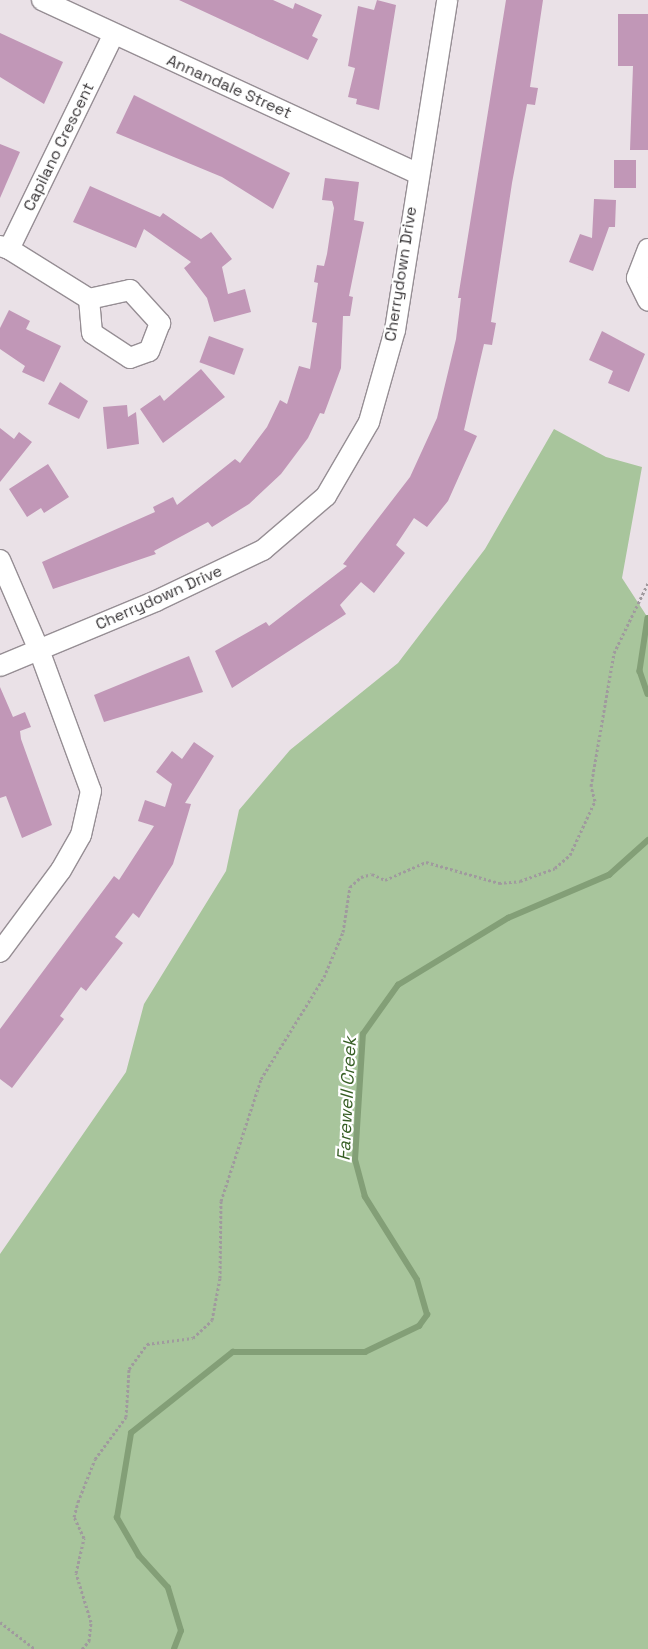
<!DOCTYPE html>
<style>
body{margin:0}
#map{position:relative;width:648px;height:1649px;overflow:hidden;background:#eae1e7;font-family:"Space Grotesk",sans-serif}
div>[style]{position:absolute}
.green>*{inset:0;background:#a8c59c}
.stream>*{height:5.5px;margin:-2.75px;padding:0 2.75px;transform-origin:2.75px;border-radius:2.75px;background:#839f77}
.building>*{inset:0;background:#c197b7;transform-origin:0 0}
.path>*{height:3px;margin-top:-1.5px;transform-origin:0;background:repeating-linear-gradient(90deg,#a09a9e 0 2.5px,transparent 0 5px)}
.roads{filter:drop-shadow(1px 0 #968e94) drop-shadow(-1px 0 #968e94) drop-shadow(0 1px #968e94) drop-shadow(0 -1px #968e94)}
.minor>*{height:20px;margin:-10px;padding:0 10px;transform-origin:10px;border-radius:10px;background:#fff}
span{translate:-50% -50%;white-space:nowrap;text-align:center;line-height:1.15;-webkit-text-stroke:4.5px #fff;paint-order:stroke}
.street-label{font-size:16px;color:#373436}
.water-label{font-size:18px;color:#375e25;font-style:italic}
</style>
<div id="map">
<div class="green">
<i style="clip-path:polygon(554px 429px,606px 457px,642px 467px,622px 578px,648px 618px,648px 1649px,0 1649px,0 1254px,126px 1072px,144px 1004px,226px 871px,239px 810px,290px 750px,398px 663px,485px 549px)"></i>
</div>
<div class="stream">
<i style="left:648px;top:618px;width:54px;rotate:98.6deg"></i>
<i style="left:640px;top:671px;width:24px;rotate:71deg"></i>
<i style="left:174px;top:1649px;width:19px;rotate:-69deg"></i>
<i style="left:181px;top:1631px;width:45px;rotate:-106.8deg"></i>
<i style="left:168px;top:1588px;width:43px;rotate:-132.2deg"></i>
<i style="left:139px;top:1556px;width:44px;rotate:-120.1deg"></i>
<i style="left:117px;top:1518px;width:86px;rotate:-80.6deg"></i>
<i style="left:131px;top:1433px;width:130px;rotate:-38.5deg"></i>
<i style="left:233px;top:1352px;width:132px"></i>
<i style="left:365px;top:1352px;width:60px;rotate:-25.7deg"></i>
<i style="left:419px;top:1326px;width:14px;rotate:-54deg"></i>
<i style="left:427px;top:1315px;width:36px;rotate:-106deg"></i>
<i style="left:417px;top:1280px;width:98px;rotate:-122.1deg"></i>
<i style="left:365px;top:1197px;width:38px;rotate:-105deg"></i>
<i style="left:355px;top:1160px;width:126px;rotate:-86.4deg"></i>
<i style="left:363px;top:1034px;width:60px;rotate:-54.5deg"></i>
<i style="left:398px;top:985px;width:129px;rotate:-31.3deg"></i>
<i style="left:508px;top:918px;width:110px;rotate:-23.1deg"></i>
<i style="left:609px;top:875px;width:52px;rotate:-41.9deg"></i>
</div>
<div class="building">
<i style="clip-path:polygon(179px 0,273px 0,293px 9px,295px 3px,322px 15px,312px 36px,318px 39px,308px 60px)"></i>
<i style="clip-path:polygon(377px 0,396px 5px,379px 110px,356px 104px,357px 99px,348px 97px,355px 68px,348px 66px,358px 6px,374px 10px)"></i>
<i style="clip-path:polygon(506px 0,543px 0,530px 87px,538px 88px,535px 105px,527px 104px,512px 183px,491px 322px,496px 323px,492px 345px,484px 344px,464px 430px,477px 436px,448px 501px,427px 527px,414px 518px,396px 545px,405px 553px,374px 593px,361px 582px,340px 605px,346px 614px,232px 688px,215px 651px,266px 622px,269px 626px,347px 566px,343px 564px,410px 477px,437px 418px,456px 339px,461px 298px,458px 298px)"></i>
<i style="clip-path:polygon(618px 14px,648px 14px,648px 150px,630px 150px,633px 66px,618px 66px)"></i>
<i style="clip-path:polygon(0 33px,63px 62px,44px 104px,0 77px)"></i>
<i style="clip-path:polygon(134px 95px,290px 173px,273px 209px,222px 177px,116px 133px)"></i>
<i style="clip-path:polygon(0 144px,20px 152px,0 198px)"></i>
<i style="left:614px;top:160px;width:22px;height:28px"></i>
<i style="clip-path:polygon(325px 178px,359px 182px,354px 220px,364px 222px,349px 296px,353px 297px,350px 316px,343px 316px,341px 368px,324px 414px,320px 413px,308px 438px,281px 474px,249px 504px,212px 527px,208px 522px,154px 551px,156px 554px,53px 589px,42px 562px,155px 512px,153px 507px,173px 497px,177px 505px,235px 459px,240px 463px,267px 427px,280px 400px,287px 404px,299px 366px,310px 369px,317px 323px,312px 322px,318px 283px,314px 282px,317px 265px,324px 266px,327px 254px,334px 208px,332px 201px,322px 200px)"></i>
<i style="clip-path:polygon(90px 186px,160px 217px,163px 213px,201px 239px,211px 232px,232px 259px,222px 267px,228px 294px,245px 289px,251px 312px,214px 322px,207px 298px,184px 268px,191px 262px,144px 229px,136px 248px,73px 222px)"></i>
<i style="clip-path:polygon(594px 199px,616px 200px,615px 227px,609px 227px,593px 271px,569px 262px,580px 234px,592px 238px)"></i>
<i style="clip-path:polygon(9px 310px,30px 321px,26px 329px,61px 346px,44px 382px,22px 372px,25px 366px,0 349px,0 328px)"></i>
<i style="clip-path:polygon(602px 331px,645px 354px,629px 392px,608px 383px,613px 371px,589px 360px)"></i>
<i style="left:209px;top:336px;width:37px;height:28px;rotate:20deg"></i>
<i style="clip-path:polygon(201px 369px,225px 397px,163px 443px,140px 409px,160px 395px,164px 401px)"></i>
<i style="clip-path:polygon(60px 382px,88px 401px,79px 419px,48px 404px)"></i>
<i style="clip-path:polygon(127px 405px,128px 417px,136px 412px,139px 444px,107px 449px,103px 407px)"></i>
<i style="clip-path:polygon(0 428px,14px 439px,19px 432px,32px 442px,0 482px)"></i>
<i style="clip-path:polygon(48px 464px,69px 497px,44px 513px,41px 508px,27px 517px,9px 489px)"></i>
<i style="clip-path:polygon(189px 656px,203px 692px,104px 722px,94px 695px)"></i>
<i style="clip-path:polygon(0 687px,13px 717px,25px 712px,31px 727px,20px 731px,21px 739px,52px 825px,22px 838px,6px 796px,0 798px)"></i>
<i style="clip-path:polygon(194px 742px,214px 756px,185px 803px,191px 804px,173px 864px,139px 918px,133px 913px,115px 937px,123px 943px,86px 991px,81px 987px,60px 1016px,64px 1019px,12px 1088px,0 1079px,0 1029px,114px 876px,119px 880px,154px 826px,138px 821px,145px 800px,165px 807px,172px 784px,156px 772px,172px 751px,182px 759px)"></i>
</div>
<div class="path">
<i style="left:0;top:1622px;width:44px;rotate:37.6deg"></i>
<i style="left:82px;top:1649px;width:11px;rotate:-49deg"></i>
<i style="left:89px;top:1641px;width:19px;rotate:-84deg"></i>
<i style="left:91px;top:1622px;width:51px;rotate:-107deg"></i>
<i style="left:76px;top:1573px;width:36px;rotate:-77deg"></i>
<i style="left:84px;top:1538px;width:23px;rotate:-115deg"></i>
<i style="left:74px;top:1517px;width:16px;rotate:-75deg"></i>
<i style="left:78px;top:1502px;width:46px;rotate:-68.4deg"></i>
<i style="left:95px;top:1459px;width:52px;rotate:-53.6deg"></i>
<i style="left:126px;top:1417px;width:48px;rotate:-86.4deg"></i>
<i style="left:129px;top:1369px;width:31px;rotate:-54deg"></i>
<i style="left:147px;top:1344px;width:46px;rotate:-7.4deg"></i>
<i style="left:193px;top:1338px;width:26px;rotate:-43deg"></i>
<i style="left:212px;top:1320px;width:43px;rotate:-79.2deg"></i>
<i style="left:220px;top:1278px;width:77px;rotate:-89.3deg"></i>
<i style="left:221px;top:1201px;width:128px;rotate:-71.8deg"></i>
<i style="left:261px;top:1079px;width:120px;rotate:-58.3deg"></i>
<i style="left:324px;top:977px;width:49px;rotate:-67.1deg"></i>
<i style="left:343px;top:932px;width:46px;rotate:-81.2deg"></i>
<i style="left:350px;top:887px;width:15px;rotate:-42deg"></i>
<i style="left:361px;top:877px;width:11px;rotate:-15deg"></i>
<i style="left:372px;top:874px;width:14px;rotate:25deg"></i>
<i style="left:385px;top:880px;width:45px;rotate:-23.7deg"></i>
<i style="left:426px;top:862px;width:76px;rotate:16deg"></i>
<i style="left:499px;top:883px;width:21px;rotate:-5deg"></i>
<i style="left:520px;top:881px;width:37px;rotate:-20deg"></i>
<i style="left:555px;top:868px;width:20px;rotate:-41deg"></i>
<i style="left:570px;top:855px;width:60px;rotate:-65.2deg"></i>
<i style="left:595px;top:801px;width:16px;rotate:-105deg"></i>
<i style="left:591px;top:786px;width:135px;rotate:-80.2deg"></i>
<i style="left:614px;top:653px;width:78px;rotate:-64.1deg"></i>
</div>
<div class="roads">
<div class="minor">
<i style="left:42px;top:0;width:413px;rotate:24.8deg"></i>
<i style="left:0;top:246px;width:9px;rotate:18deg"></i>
<i style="left:9px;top:249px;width:237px;rotate:-64deg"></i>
<i style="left:9px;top:249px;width:94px;rotate:32deg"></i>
<i style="left:89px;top:299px;width:42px;rotate:-12.4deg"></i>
<i style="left:130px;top:290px;width:45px;rotate:47.7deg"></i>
<i style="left:160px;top:323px;width:30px;rotate:111deg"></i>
<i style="left:149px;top:351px;width:20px;rotate:160deg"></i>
<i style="left:130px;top:358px;width:45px;rotate:-146.7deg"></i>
<i style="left:92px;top:333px;width:34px;rotate:-95deg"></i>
<i style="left:648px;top:249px;width:31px;rotate:111deg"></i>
<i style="left:637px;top:278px;width:25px;rotate:64deg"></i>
<i style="left:0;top:560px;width:98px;rotate:66.6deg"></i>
<i style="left:39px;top:650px;width:150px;rotate:69.8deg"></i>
<i style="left:91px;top:791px;width:45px;rotate:102.8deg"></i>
<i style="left:81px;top:835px;width:40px;rotate:119.7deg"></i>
<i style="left:61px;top:870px;width:102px;rotate:126.6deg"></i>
<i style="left:0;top:666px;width:169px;rotate:-22.6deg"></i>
<i style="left:156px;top:601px;width:119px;rotate:-25.5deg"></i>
<i style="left:263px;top:550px;width:83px;rotate:-40.6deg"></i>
<i style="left:326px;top:496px;width:86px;rotate:-59.8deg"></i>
<i style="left:369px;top:422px;width:96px;rotate:-74.2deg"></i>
<i style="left:395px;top:330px;width:334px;rotate:-81deg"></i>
</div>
</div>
<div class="street-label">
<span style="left:229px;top:87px;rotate:24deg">Annandale Street</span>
<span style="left:59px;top:147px;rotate:-64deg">Capilano Crescent</span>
<span style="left:401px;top:274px;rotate:-81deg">Cherrydown Drive</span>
<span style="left:159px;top:598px;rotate:-24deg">Cherrydown Drive</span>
</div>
<div class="water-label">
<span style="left:347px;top:1099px;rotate:-87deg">Farewell Creek</span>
</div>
</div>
